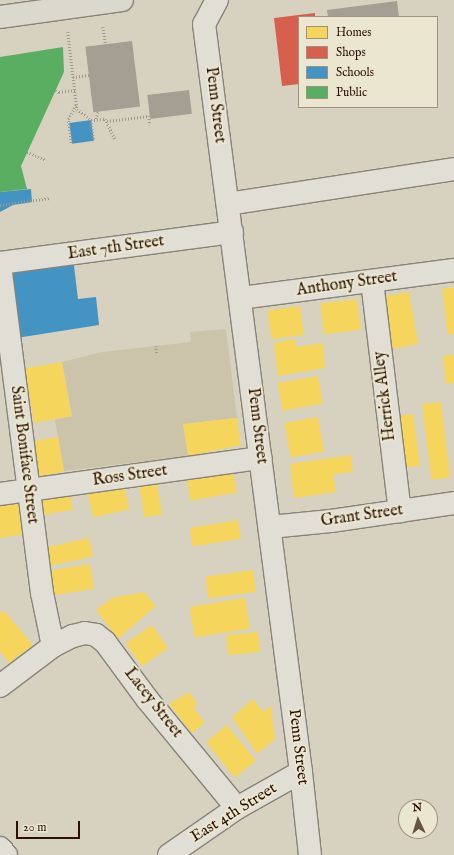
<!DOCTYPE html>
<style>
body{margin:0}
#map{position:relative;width:454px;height:855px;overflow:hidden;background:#d7d2c0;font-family:"IM FELL English",serif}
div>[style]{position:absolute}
.green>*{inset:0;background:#cbc3aa}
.homes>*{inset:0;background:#f6d55c;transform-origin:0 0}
.shops>*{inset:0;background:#d6604d}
.schools>*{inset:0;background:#4393c3;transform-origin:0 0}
.public>*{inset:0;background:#5aae61}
.building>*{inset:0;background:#a49f92;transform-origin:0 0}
.path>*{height:2.5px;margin-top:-1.25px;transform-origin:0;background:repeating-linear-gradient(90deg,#9d9990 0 1px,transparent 0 3px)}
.roads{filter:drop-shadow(1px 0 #898377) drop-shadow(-1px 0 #898377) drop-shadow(0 1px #898377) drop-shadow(0 -1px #898377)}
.minor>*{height:22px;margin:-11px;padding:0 11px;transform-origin:11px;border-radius:11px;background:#e0ded5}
.major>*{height:22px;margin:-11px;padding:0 11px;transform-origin:11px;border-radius:11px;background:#dbd9ce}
span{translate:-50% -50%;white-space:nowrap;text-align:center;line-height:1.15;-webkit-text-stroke:4px #ebe6d0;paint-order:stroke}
.street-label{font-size:16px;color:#2b1100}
.legend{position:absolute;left:298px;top:16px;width:140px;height:92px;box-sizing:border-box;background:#ebe6d0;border:1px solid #9e917d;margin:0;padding:5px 7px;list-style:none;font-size:12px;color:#2b1100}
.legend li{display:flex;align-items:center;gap:8px;height:20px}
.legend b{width:20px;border:1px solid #9e917d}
.north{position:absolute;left:398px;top:799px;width:40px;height:40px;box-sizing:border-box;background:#ebe6d0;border:1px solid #9e917d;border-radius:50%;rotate:356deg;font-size:11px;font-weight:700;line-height:16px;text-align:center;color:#2b1100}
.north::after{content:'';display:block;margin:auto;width:14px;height:18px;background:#675543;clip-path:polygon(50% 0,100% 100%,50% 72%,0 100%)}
.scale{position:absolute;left:16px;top:821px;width:64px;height:18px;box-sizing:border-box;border:2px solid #2b1100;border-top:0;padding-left:5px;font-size:12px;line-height:14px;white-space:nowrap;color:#2b1100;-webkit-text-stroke:3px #ebe6d0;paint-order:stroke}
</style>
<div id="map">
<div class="green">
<i style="clip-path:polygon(226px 329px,237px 418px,183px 424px,188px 456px,64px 471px,55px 420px,72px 416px,62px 362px,102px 352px,191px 342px,190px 332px)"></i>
</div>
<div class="homes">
<i style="clip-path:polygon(454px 287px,454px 334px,448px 335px,442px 289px)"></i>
<i style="left:409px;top:292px;width:53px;height:30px;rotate:80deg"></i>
<i style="left:357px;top:299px;width:31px;height:37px;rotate:83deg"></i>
<i style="left:300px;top:306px;width:29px;height:33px;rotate:82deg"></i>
<i style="clip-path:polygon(295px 339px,296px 347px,323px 343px,325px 368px,278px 376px,274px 343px)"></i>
<i style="clip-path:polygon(454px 355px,454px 383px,446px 384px,443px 356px)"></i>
<i style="left:62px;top:362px;width:55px;height:38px;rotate:80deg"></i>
<i style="left:318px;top:376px;width:28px;height:41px;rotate:80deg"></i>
<i style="left:441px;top:402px;width:76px;height:19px;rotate:83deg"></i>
<i style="left:413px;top:414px;width:52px;height:18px;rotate:82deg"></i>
<i style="left:318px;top:417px;width:35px;height:34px;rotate:80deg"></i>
<i style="clip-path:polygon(237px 418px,241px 445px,188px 456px,183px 424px)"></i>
<i style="left:58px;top:437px;width:35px;height:29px;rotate:80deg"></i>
<i style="clip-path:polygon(351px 455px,353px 472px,333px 474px,336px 492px,294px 498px,290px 464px)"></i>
<i style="left:232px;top:466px;width:27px;height:47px;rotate:80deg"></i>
<i style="left:156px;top:477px;width:38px;height:18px;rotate:81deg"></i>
<i style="left:123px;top:482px;width:28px;height:37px;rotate:77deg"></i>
<i style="left:70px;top:492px;width:18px;height:31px;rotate:81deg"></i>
<i style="clip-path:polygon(22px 496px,25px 534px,0 538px,0 499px)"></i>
<i style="left:238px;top:520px;width:19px;height:49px;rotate:81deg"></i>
<i style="left:89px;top:538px;width:19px;height:44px;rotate:78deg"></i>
<i style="left:90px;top:564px;width:25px;height:42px;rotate:81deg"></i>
<i style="left:253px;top:570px;width:22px;height:48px;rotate:82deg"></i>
<i style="clip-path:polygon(144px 592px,156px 606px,118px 639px,96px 610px,112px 598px)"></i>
<i style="left:245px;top:598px;width:31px;height:56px;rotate:81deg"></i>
<i style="clip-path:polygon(4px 611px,33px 645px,9px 663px,0 651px,0 613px)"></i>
<i style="left:152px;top:625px;width:28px;height:32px;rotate:55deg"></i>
<i style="left:258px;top:632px;width:20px;height:32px;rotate:84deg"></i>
<i style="clip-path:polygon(189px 692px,198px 705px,193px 707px,205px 723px,192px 733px,169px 704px)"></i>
<i style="clip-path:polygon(253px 699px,263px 712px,271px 705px,275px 739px,257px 754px,232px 717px)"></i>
<i style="left:227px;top:725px;width:46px;height:27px;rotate:51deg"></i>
</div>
<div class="shops">
<i style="clip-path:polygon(315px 13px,315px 17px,299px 17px,299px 84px,282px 86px,274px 18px)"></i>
</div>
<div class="schools">
<i style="left:91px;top:120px;width:21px;height:22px;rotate:82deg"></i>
<i style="clip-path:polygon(31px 189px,32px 202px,13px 205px,0 212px,0 192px)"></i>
<i style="clip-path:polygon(71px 254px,74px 266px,78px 299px,96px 297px,99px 325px,10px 339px,0 263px)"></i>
</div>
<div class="public">
<i style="clip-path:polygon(63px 47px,64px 72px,21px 166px,27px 189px,0 192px,0 57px)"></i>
</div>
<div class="building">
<i style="clip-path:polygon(397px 1px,399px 17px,328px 17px,327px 10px)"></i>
<i style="left:132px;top:41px;width:66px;height:47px;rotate:83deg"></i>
<i style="left:189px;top:90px;width:24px;height:42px;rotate:83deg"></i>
</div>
<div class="path">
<i style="left:103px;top:27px;width:18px;rotate:81deg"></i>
<i style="left:68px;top:32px;width:78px;rotate:83.3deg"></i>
<i style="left:77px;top:109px;width:18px;rotate:38deg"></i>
<i style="left:91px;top:120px;width:21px;rotate:82deg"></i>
<i style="left:73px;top:77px;width:16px;rotate:-7deg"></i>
<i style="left:56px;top:90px;width:4px;rotate:34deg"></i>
<i style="left:59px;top:92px;width:16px;rotate:-7deg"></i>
<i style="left:96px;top:119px;width:8px;rotate:-76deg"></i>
<i style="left:91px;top:120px;width:14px;rotate:-4deg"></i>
<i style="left:105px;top:119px;width:22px;rotate:63deg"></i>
<i style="left:107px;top:121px;width:42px;rotate:-6.8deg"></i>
<i style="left:149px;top:116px;width:9px;rotate:84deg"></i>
<i style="left:71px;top:143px;width:24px;rotate:-97deg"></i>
<i style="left:68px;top:119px;width:16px;rotate:-60deg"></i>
<i style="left:27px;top:152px;width:21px;rotate:23deg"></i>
<i style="left:0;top:205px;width:50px;rotate:-8deg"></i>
<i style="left:156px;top:346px;width:8px;rotate:83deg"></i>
</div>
<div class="roads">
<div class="minor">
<i style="left:217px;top:0;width:27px;rotate:118deg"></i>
<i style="left:204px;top:24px;width:754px;rotate:82.61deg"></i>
<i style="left:301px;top:772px;width:83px;rotate:83.8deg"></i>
<i style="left:228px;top:204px;width:229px;rotate:-8.8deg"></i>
<i style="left:372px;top:281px;width:232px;rotate:83.1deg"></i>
<i style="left:241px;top:298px;width:215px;rotate:-7.5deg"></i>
<i style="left:0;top:494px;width:263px;rotate:-7.9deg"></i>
<i style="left:270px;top:527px;width:61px;rotate:-5.6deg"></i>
<i style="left:331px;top:521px;width:124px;rotate:-8.3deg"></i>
<i style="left:53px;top:646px;width:54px;rotate:-101.7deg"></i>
<i style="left:42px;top:593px;width:333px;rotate:-97.3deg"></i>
<i style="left:0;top:263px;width:234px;rotate:-7.6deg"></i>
<i style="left:0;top:686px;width:66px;rotate:-37deg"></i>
<i style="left:53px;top:646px;width:22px;rotate:-27deg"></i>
<i style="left:73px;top:636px;width:12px;rotate:-14deg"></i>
<i style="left:85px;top:633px;width:11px;rotate:10deg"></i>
<i style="left:96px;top:635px;width:11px;rotate:38deg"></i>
<i style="left:105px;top:642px;width:71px;rotate:53.6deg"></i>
<i style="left:147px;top:699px;width:141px;rotate:50.5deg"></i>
<i style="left:0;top:848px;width:9px;rotate:49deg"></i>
<i style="left:169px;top:855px;width:83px;rotate:-34.7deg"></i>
<i style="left:237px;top:808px;width:73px;rotate:-29.4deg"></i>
</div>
<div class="major">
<i style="left:0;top:17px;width:123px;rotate:-7.9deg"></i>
</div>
</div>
<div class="street-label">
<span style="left:215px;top:105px;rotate:83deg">Penn Street</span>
<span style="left:116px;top:248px;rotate:-8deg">East 7th Street</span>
<span style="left:347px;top:284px;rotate:-8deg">Anthony Street</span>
<span style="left:385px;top:396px;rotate:-97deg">Herrick Alley</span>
<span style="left:257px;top:426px;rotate:83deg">Penn Street</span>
<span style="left:24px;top:455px;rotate:83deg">Saint Boniface Street</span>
<span style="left:130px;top:476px;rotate:-8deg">Ross Street</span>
<span style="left:362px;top:516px;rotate:-8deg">Grant Street</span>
<span style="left:153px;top:703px;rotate:52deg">Lacey Street</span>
<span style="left:298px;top:747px;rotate:83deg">Penn Street</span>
<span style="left:234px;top:813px;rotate:-32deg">East 4th Street</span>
</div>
<ul class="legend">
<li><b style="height:11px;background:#f6d55c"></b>Homes</li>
<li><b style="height:11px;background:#d6604d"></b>Shops</li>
<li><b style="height:11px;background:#4393c3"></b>Schools</li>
<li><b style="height:11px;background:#5aae61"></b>Public</li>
</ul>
<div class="north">N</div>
<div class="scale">20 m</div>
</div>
